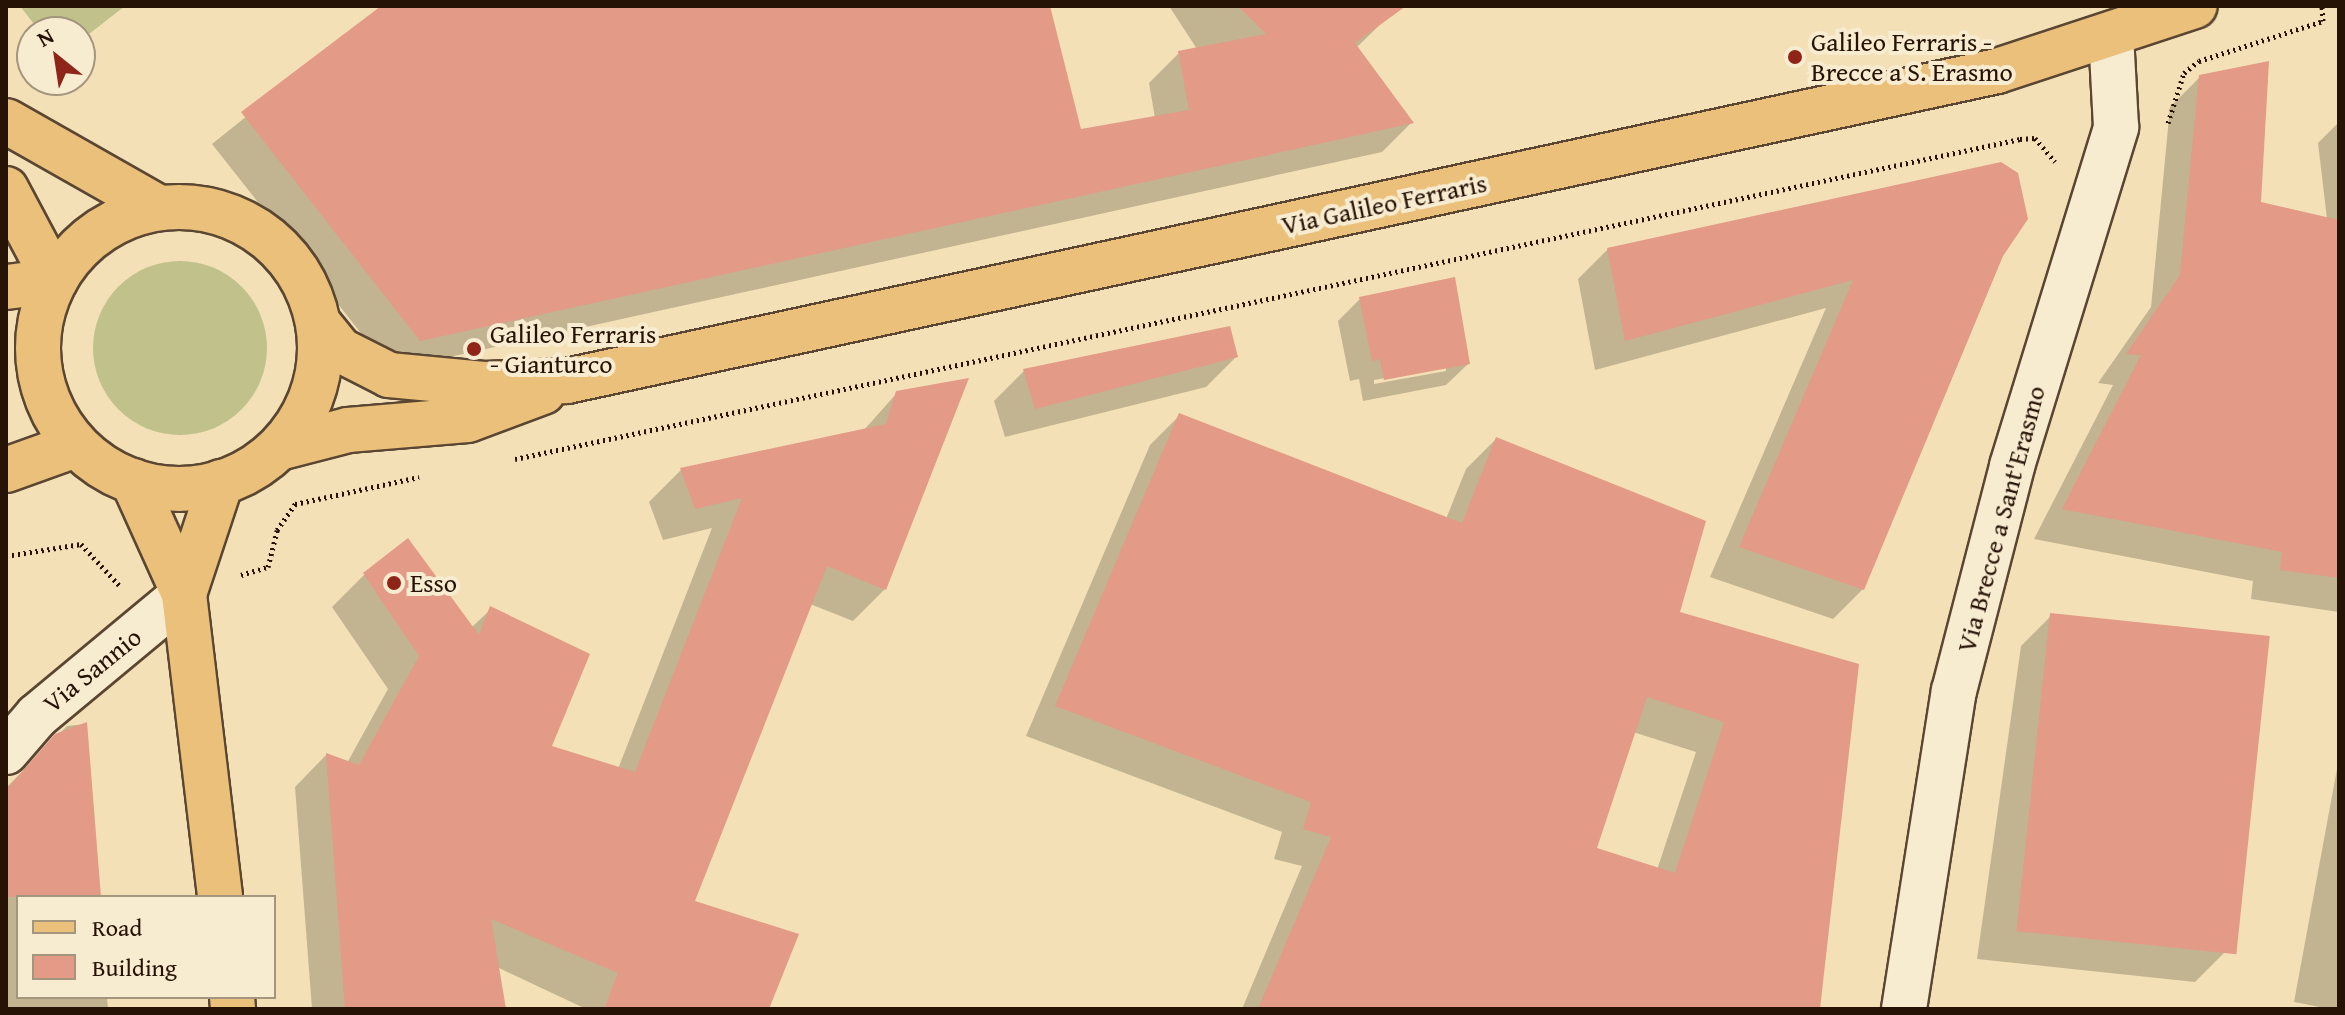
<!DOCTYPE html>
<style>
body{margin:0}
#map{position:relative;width:2345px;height:1015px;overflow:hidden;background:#f3e0b6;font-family:"Gentium Book Plus",serif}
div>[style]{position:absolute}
.green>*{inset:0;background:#c0c18b}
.round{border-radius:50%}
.shadow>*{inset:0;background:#0003}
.building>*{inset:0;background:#e39a86;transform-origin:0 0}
.path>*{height:5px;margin-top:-2.5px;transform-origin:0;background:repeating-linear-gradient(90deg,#271306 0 2px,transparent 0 6px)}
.roads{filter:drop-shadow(2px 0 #5a4632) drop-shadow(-2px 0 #5a4632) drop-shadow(0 2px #5a4632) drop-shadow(0 -2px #5a4632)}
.minor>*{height:44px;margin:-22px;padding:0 22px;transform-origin:22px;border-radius:22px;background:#f7ebd0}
.major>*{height:44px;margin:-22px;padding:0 22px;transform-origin:22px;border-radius:22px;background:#eac07b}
.major>.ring{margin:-22px;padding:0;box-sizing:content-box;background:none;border:44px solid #eac07b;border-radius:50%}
.dots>*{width:22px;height:22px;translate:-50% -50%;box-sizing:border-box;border:4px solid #f7ebd0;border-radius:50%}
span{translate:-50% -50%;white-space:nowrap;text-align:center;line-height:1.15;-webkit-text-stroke:8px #f7ebd0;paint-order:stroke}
.poi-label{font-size:26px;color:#271306}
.left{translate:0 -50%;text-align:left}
.street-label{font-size:26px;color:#271306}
.frame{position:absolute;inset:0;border:8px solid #271306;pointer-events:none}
.legend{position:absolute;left:16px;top:895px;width:260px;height:104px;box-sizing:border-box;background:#f7ebd0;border:2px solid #a4957f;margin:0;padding:10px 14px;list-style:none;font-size:24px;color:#271306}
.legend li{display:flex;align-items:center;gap:16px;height:40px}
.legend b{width:40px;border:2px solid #a4957f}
.north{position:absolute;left:16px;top:16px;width:80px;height:80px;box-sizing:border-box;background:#f7ebd0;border:2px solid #a4957f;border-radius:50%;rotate:330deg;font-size:22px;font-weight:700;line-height:32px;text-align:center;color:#271306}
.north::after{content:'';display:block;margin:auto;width:28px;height:36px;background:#8f2418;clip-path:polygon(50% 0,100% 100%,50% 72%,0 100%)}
</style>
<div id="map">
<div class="green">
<i style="clip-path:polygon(20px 6px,125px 6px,80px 41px,80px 32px,40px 32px)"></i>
<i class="round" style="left:93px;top:261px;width:174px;height:174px"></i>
</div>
<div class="shadow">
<i style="clip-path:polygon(384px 6px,1048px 6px,1079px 132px,1155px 118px,1149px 83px,1179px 53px,1197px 49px,1169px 6px,1383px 6px,1390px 15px,1356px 48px,1411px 123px,1382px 152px,390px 370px,212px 144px)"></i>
<i style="clip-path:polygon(2200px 77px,2259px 204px,2327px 219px,2318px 143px,2339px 122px,2339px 612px,2251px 599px,2253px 581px,2034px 539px,2113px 385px,2098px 383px,2151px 307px,2170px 107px)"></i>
<i style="clip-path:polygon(1608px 249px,2001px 255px,1863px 589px,1833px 619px,1710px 577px,1826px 308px,1595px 370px,1578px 279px)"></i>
<i style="clip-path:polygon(evenodd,1360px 299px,1468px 364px,1446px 385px,1363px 401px,1359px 379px,1350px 381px,1338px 321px,1360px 299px,1446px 367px,1446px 371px,1374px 384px,1374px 380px,1446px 367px)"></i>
<i style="clip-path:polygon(1236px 357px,1206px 387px,1005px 437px,994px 401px,1024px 371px)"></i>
<i style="clip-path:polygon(897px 393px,885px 589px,853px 621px,810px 604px,692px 902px,767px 1009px,586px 1009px,497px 967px,504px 1009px,312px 1009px,295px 787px,326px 755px,347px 763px,388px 689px,332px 607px,364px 575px,471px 628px,491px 609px,549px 747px,618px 769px,712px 528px,663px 540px,649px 502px,681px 470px,863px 431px)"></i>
<i style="clip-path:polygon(evenodd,1180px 415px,1446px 519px,1466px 469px,1496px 439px,1677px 614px,1857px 665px,1818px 1009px,1242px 1009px,1302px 866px,1274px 859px,1282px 832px,1026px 736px,1150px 445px,1180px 415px,1633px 732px,1696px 752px,1657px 870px,1595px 849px,1633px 732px)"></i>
<i style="clip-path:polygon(2051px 616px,2225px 952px,2195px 982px,1977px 959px,2021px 646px)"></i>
<i style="clip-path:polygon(85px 724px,99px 897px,18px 897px,18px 997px,107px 997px,108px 1009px,6px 1009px,6px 788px,67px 726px)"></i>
<i style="clip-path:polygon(2339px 758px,2339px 1009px,2330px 1009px,2294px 1002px)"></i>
</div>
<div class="building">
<i style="clip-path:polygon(381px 6px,1050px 6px,1081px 129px,1189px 110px,1178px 51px,1266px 34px,1238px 6px,1406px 6px,1355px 43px,1414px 123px,420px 341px,241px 112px)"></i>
<i style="clip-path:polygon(2269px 61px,2261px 202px,2339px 220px,2339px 578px,2280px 570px,2282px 552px,2062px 509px,2141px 355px,2126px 354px,2180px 275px,2199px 75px)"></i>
<i style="clip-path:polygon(2001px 162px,2018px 173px,2028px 219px,2003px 256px,1864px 590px,1739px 547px,1853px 280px,1625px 341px,1607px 248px)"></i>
<i style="clip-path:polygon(1455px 277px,1470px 364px,1384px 380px,1380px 359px,1372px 361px,1359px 297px)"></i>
<i style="clip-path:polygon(1230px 326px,1238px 357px,1035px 409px,1023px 369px)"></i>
<i style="clip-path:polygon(969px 378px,886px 590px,827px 566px,695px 901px,799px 934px,769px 1009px,604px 1009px,618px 973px,491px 919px,506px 1009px,345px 1009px,326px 753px,359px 765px,419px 656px,363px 573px,408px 538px,479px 635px,490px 606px,590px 654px,552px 746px,635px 772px,742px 498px,695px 509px,680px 468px,886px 424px,896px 391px)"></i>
<i style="clip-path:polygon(evenodd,1179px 413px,1462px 523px,1496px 437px,1706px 521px,1680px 612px,1859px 664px,1820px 1009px,1258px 1009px,1331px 837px,1303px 829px,1311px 802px,1055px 706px,1179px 413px,1647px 697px,1724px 722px,1675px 873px,1597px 848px,1647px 697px)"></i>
<i style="left:2050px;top:613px;width:221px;height:320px;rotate:6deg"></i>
<i style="clip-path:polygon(87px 722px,101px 897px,6px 897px,6px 790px,55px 734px)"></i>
</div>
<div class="path">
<i style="left:2168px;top:123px;width:52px;rotate:-72.3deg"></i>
<i style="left:2184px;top:73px;width:19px;rotate:-39deg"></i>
<i style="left:2199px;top:61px;width:130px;rotate:-17.9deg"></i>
<i style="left:2323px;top:21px;width:15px;rotate:-94deg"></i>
<i style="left:515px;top:459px;width:1539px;rotate:-12deg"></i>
<i style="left:2020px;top:139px;width:15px;rotate:-4deg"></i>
<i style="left:2035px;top:138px;width:31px;rotate:50deg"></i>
<i style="left:6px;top:556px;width:76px;rotate:-9.1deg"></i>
<i style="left:81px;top:544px;width:56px;rotate:47.2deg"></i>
<i style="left:241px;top:575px;width:28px;rotate:-17deg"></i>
<i style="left:268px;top:567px;width:38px;rotate:-76deg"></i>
<i style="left:277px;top:530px;width:32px;rotate:-55deg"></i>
<i style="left:295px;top:504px;width:127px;rotate:-12.3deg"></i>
</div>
<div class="roads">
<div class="minor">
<i style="left:6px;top:752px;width:48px;rotate:-49.3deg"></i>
<i style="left:37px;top:716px;width:191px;rotate:-39.7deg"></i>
<i style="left:1904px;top:1009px;width:322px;rotate:-81.1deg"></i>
<i style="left:1954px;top:691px;width:232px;rotate:-75.5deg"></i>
<i style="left:2012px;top:466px;width:355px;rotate:-72.9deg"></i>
<i style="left:2116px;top:127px;width:91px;rotate:-93.1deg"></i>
</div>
<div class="major">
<i style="left:6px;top:121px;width:176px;rotate:29.6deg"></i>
<i style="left:6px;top:189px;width:104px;rotate:62deg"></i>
<i style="left:55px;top:281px;width:49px;rotate:173deg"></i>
<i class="ring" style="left:38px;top:207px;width:238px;height:238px"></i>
<i style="left:319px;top:324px;width:33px;rotate:51deg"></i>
<i style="left:340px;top:350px;width:55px;rotate:27deg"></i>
<i style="left:389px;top:375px;width:95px;rotate:5.4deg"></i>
<i style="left:484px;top:384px;width:83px;rotate:-2.1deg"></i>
<i style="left:567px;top:381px;width:1463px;rotate:-12.23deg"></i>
<i style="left:1997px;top:71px;width:208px;rotate:-18.2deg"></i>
<i style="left:279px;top:448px;width:71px;rotate:-14.6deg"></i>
<i style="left:348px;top:430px;width:120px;rotate:-4.8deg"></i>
<i style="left:468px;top:420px;width:80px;rotate:-20.5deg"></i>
<i style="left:6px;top:470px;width:74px;rotate:-19.7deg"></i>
<i style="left:133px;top:481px;width:124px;rotate:65.7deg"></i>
<i style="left:184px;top:594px;width:305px;rotate:83.2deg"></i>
<i style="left:184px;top:594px;width:118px;rotate:-71.7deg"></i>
<i style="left:232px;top:997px;width:12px;rotate:85deg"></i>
</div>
</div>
<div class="dots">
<i style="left:1795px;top:57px;background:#8f2418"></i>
<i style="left:474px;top:349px;background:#8f2418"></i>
<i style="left:394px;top:583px;background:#8f2418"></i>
</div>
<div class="poi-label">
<span class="left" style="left:1811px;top:57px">Galileo Ferraris -<br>Brecce a S. Erasmo</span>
<span class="left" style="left:490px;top:349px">Galileo Ferraris<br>- Gianturco</span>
<span class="left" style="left:410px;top:583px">Esso</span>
</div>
<div class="street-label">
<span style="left:1384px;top:204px;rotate:-12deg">Via Galileo Ferraris</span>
<span style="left:2001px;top:519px;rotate:-75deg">Via Brecce a Sant'Erasmo</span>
<span style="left:92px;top:670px;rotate:-39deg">Via Sannio</span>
</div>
<div class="frame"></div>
<ul class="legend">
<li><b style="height:10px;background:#eac07b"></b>Road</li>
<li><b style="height:22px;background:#e39a86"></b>Building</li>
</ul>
<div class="north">N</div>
</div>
